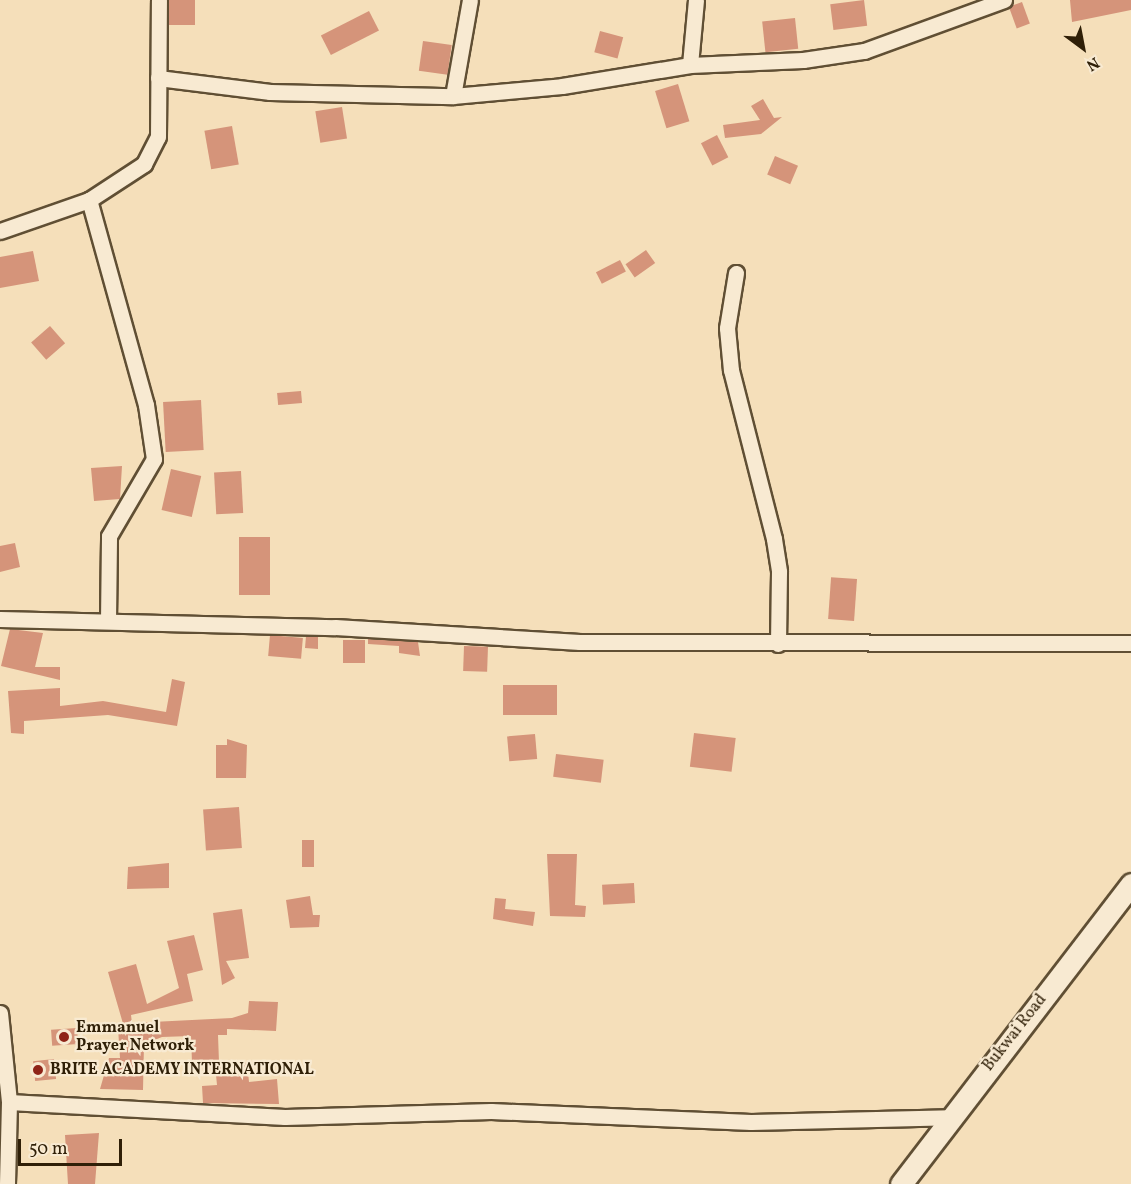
<!DOCTYPE html>
<style>
body{margin:0}
#map{position:relative;width:1131px;height:1184px;overflow:hidden;background:#f5dfba;font-family:Vollkorn,serif}
div>[style]{position:absolute}
.building>*{inset:0;background:#d5947a;transform-origin:0 0}
.roads{filter:drop-shadow(2px 0 #604f34) drop-shadow(-2px 0 #604f34) drop-shadow(0 2px #604f34) drop-shadow(0 -2px #604f34)}
.street>*{height:15px;margin:-7.5px;padding:0 7.5px;transform-origin:7.5px;border-radius:7.5px;background:#f8ead2}
.secondary>*{height:21px;margin:-10.5px;padding:0 10.5px;transform-origin:10.5px;border-radius:10.5px;background:#f8ead2}
.dots>*{width:16px;height:16px;translate:-50% -50%;box-sizing:border-box;border:3px solid #f8ead2;border-radius:50%}
span{translate:-50% -50%;white-space:nowrap;text-align:center;line-height:1.15;-webkit-text-stroke:4.5px #f8ead2;paint-order:stroke}
.poi-label{font-size:16px;color:#2f1f07;font-weight:700}
.left{translate:0 -50%;text-align:left}
.street-label{font-size:16px;color:#2f1f07}
.north{position:absolute;left:1053px;top:18px;width:60px;height:60px;-webkit-text-stroke:4px #f8ead2;paint-order:stroke;rotate:148deg;font-size:16px;font-weight:700;line-height:24px;text-align:center;color:#2f1f07}
.north::after{content:'';display:block;margin:auto;width:21px;height:27px;background:#2f1f07;clip-path:polygon(50% 0,100% 100%,50% 72%,0 100%)}
.scale{position:absolute;left:18px;top:1139px;width:104px;height:27px;box-sizing:border-box;border:3px solid #2f1f07;border-top:0;padding-left:8px;font-size:18px;line-height:21px;white-space:nowrap;color:#2f1f07;-webkit-text-stroke:4px #f8ead2;paint-order:stroke}
</style>
<div id="map">
<div class="building">
<i style="left:169px;top:0;width:26px;height:25px"></i>
<i style="left:864px;top:0;width:26px;height:34px;rotate:83deg"></i>
<i style="clip-path:polygon(1070px 0,1131px 0,1131px 10px,1072px 22px)"></i>
<i style="left:1022px;top:2px;width:23px;height:14px;rotate:70deg"></i>
<i style="left:369px;top:11px;width:22px;height:54px;rotate:63deg"></i>
<i style="left:795px;top:18px;width:31px;height:33px;rotate:84deg"></i>
<i style="left:600px;top:31px;width:24px;height:22px;rotate:15deg"></i>
<i style="left:423px;top:41px;width:29px;height:30px;rotate:8deg"></i>
<i style="left:678px;top:84px;width:39px;height:24px;rotate:73deg"></i>
<i style="clip-path:polygon(763px 99px,774px 118px,782px 117px,761px 134px,725px 138px,723px 125px,760px 120px,751px 106px)"></i>
<i style="left:342px;top:107px;width:32px;height:27px;rotate:81deg"></i>
<i style="left:232px;top:126px;width:39px;height:28px;rotate:80deg"></i>
<i style="left:717px;top:135px;width:25px;height:18px;rotate:63deg"></i>
<i style="left:775px;top:156px;width:25px;height:20px;rotate:23deg"></i>
<i style="left:646px;top:250px;width:16px;height:25px;rotate:55deg"></i>
<i style="clip-path:polygon(33px 251px,39px 281px,0 288px,0 257px)"></i>
<i style="left:620px;top:260px;width:13px;height:27px;rotate:63deg"></i>
<i style="left:50px;top:326px;width:23px;height:25px;rotate:49deg"></i>
<i style="left:301px;top:391px;width:12px;height:24px;rotate:85deg"></i>
<i style="left:201px;top:400px;width:50px;height:38px;rotate:87deg"></i>
<i style="clip-path:polygon(122px 466px,120px 499px,94px 501px,91px 468px)"></i>
<i style="left:171px;top:469px;width:31px;height:42px;rotate:13deg"></i>
<i style="left:241px;top:471px;width:42px;height:27px;rotate:87deg"></i>
<i style="left:239px;top:537px;width:31px;height:58px"></i>
<i style="clip-path:polygon(15px 543px,20px 567px,0 572px,0 546px)"></i>
<i style="left:857px;top:579px;width:42px;height:26px;rotate:94deg"></i>
<i style="clip-path:polygon(10px 629px,43px 633px,35px 667px,60px 667px,60px 680px,1px 666px)"></i>
<i style="left:270px;top:635px;width:33px;height:21px;rotate:5deg"></i>
<i style="clip-path:polygon(306px 636px,318px 636px,318px 649px,305px 648px)"></i>
<i style="clip-path:polygon(368px 639px,418px 642px,420px 656px,399px 653px,399px 646px,368px 644px)"></i>
<i style="left:365px;top:640px;width:23px;height:22px;rotate:90deg"></i>
<i style="left:464px;top:646px;width:24px;height:25px;rotate:2deg"></i>
<i style="clip-path:polygon(172px 679px,185px 682px,177px 726px,108px 715px,24px 721px,24px 734px,11px 733px,8px 691px,60px 688px,60px 706px,103px 701px,166px 712px)"></i>
<i style="left:503px;top:685px;width:54px;height:30px"></i>
<i style="left:694px;top:733px;width:42px;height:34px;rotate:7deg"></i>
<i style="left:535px;top:734px;width:25px;height:28px;rotate:85deg"></i>
<i style="clip-path:polygon(227px 739px,247px 745px,246px 778px,216px 778px,216px 745px,227px 745px)"></i>
<i style="left:556px;top:754px;width:48px;height:23px;rotate:7deg"></i>
<i style="left:239px;top:807px;width:41px;height:36px;rotate:86deg"></i>
<i style="left:302px;top:840px;width:12px;height:27px"></i>
<i style="clip-path:polygon(547px 854px,577px 854px,575px 905px,586px 906px,585px 917px,550px 916px)"></i>
<i style="clip-path:polygon(169px 863px,169px 888px,127px 889px,128px 867px)"></i>
<i style="left:634px;top:883px;width:20px;height:32px;rotate:87deg"></i>
<i style="clip-path:polygon(310px 896px,313px 915px,320px 915px,319px 927px,290px 928px,286px 900px)"></i>
<i style="clip-path:polygon(495px 898px,506px 899px,505px 909px,535px 912px,533px 926px,493px 919px)"></i>
<i style="clip-path:polygon(242px 909px,249px 958px,226px 961px,235px 978px,222px 985px,213px 913px)"></i>
<i style="clip-path:polygon(194px 935px,203px 970px,187px 974px,193px 1001px,131px 1015px,132px 1023px,232px 1018px,248px 1013px,249px 1001px,278px 1002px,276px 1031px,227px 1029px,227px 1035px,218px 1035px,219px 1062px,192px 1063px,191px 1036px,162px 1037px,144px 1044px,143px 1090px,100px 1089px,109px 1058px,120px 1058px,118px 1028px,124px 1027px,108px 972px,136px 964px,147px 1004px,179px 988px,167px 941px)"></i>
<i style="left:77px;top:1028px;width:16px;height:26px;rotate:86deg"></i>
<i style="left:54px;top:1059px;width:20px;height:21px;rotate:84deg"></i>
<i style="clip-path:polygon(247px 1062px,249px 1082px,277px 1079px,279px 1104px,203px 1103px,202px 1086px,217px 1085px,215px 1065px)"></i>
<i style="clip-path:polygon(99px 1133px,95px 1184px,68px 1184px,65px 1135px)"></i>
</div>
<div class="roads">
<div class="street">
<i style="left:696px;top:0;width:65px;rotate:95.3deg"></i>
<i style="left:690px;top:65px;width:113px;rotate:-2.5deg"></i>
<i style="left:803px;top:60px;width:62px;rotate:-8.4deg"></i>
<i style="left:864px;top:51px;width:149px;rotate:-20deg"></i>
<i style="left:158px;top:78px;width:113px;rotate:7.1deg"></i>
<i style="left:270px;top:92px;width:183px;rotate:1.3deg"></i>
<i style="left:453px;top:96px;width:109px;rotate:-5.2deg"></i>
<i style="left:562px;top:86px;width:130px;rotate:-9.3deg"></i>
<i style="left:453px;top:96px;width:97px;rotate:-80deg"></i>
<i style="left:0;top:231px;width:94px;rotate:-19.2deg"></i>
<i style="left:736px;top:273px;width:56px;rotate:99.3deg"></i>
<i style="left:727px;top:328px;width:42px;rotate:84.6deg"></i>
<i style="left:731px;top:370px;width:174px;rotate:75.7deg"></i>
<i style="left:774px;top:539px;width:33px;rotate:81deg"></i>
<i style="left:779px;top:572px;width:72px;rotate:90.8deg"></i>
<i style="left:0;top:619px;width:335px;rotate:1.4deg"></i>
<i style="left:335px;top:627px;width:245px;rotate:3.5deg"></i>
<i style="left:580px;top:642px;width:551px;rotate:0.1deg"></i>
<i style="left:108px;top:621px;width:85px;rotate:-89.3deg"></i>
<i style="left:109px;top:536px;width:89px;rotate:-59.7deg"></i>
<i style="left:154px;top:459px;width:55px;rotate:-98.4deg"></i>
<i style="left:146px;top:405px;width:213px;rotate:-105.5deg"></i>
<i style="left:89px;top:200px;width:66px;rotate:-33.2deg"></i>
<i style="left:144px;top:164px;width:30px;rotate:-63deg"></i>
<i style="left:158px;top:137px;width:137px;rotate:-89.6deg"></i>
<i style="left:0;top:1013px;width:89px;rotate:84.2deg"></i>
<i style="left:9px;top:1102px;width:82px;rotate:91.4deg"></i>
<i style="left:9px;top:1102px;width:276px;rotate:3.1deg"></i>
<i style="left:285px;top:1117px;width:206px;rotate:-1.7deg"></i>
<i style="left:491px;top:1111px;width:260px;rotate:2.4deg"></i>
<i style="left:751px;top:1122px;width:199px;rotate:-1.4deg"></i>
</div>
<div class="secondary">
<i style="left:901px;top:1184px;width:378px;rotate:-52.5deg"></i>
</div>
</div>
<div class="dots">
<i style="left:64px;top:1037px;background:#8f2418"></i>
<i style="left:38px;top:1070px;background:#8f2418"></i>
</div>
<div class="poi-label">
<span class="left" style="left:76px;top:1037px">Emmanuel<br>Prayer Network</span>
<span class="left" style="left:50px;top:1070px">BRITE ACADEMY INTERNATIONAL</span>
</div>
<div class="street-label">
<span style="left:1015px;top:1033px;rotate:-52deg">Bukwai Road</span>
</div>
<div class="north">N</div>
<div class="scale">50 m</div>
</div>
